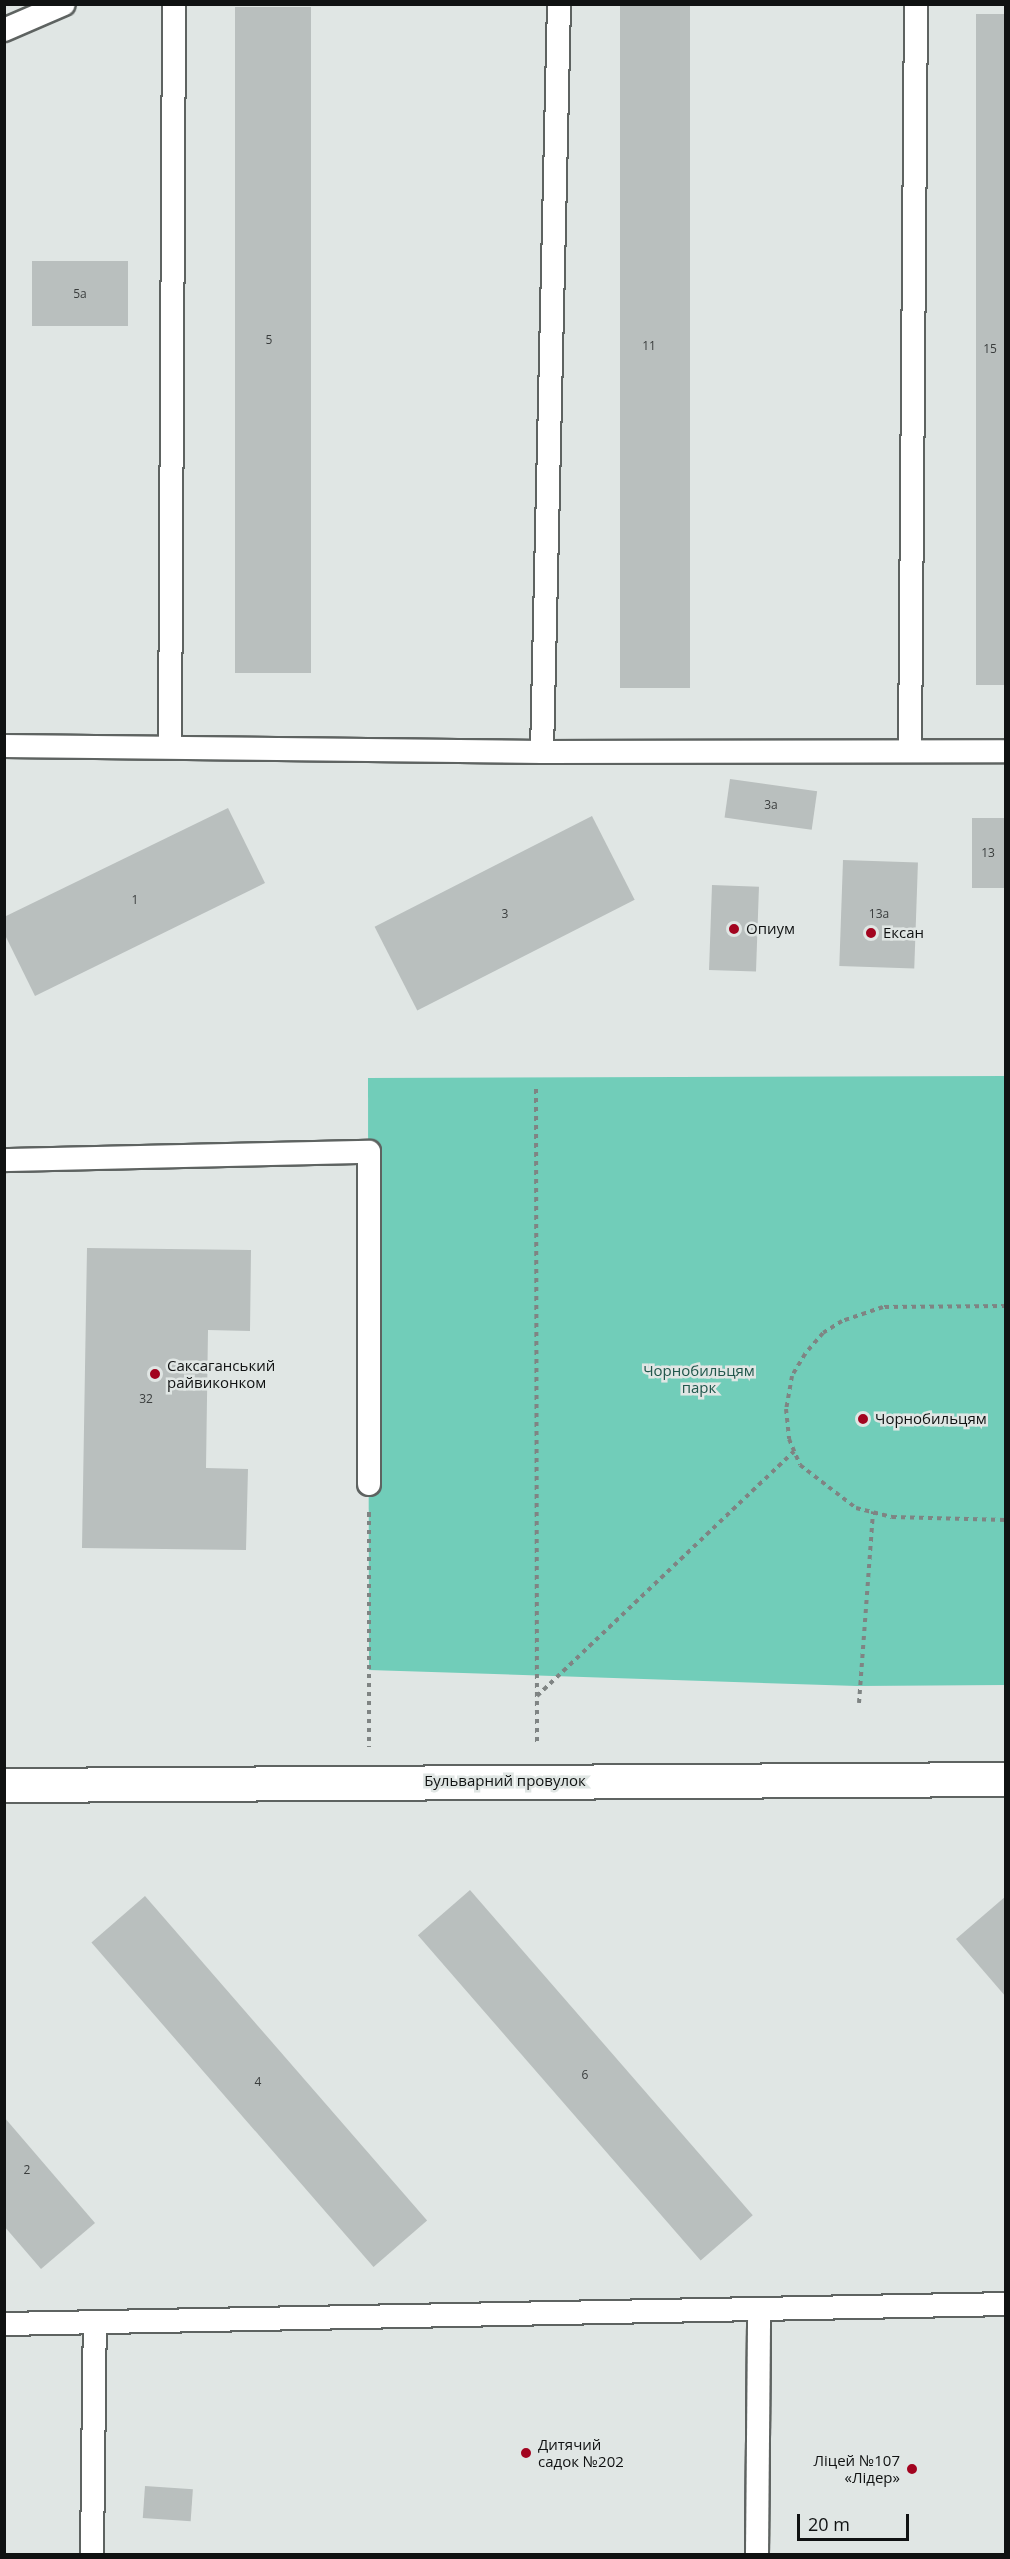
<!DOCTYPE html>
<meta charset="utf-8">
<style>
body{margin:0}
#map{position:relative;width:1010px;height:2559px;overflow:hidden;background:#e0e6e4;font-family:"Open Sans",sans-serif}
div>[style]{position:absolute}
.green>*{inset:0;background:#71cdb9}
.building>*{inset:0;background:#b9bfbe;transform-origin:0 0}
.path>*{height:4px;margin-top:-2px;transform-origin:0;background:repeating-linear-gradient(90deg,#7f8483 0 4.5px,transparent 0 9px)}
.roads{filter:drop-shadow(2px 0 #5e6361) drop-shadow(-2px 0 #5e6361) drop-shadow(0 2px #5e6361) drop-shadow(0 -2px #5e6361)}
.lane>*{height:22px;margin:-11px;padding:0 11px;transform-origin:11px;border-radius:11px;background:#fff}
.secondary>*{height:33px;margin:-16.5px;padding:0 16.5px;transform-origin:16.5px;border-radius:16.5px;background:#fff}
.dots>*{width:16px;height:16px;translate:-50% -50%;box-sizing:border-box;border:3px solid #e0e6e4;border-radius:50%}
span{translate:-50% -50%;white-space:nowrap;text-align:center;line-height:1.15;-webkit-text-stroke:5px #e0e6e4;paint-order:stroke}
.number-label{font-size:12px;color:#3a3d3d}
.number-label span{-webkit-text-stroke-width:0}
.poi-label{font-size:15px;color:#101212}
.left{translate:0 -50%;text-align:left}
.right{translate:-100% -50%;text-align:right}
.park-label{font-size:15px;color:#21574c}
.street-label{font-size:15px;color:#101212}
.frame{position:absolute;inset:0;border:6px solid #101212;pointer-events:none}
.scale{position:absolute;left:797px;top:2514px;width:112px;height:27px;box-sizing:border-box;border:3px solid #101212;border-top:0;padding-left:8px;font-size:18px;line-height:21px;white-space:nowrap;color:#101212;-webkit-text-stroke:4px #e0e6e4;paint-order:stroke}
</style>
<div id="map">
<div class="green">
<i style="clip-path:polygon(1005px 1076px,1005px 1685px,857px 1686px,369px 1670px,368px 1078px)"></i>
</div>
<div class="building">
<i style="left:620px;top:4px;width:70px;height:684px"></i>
<i style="left:235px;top:7px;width:76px;height:666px"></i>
<i style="left:976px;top:14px;width:30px;height:671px"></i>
<i style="left:128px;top:261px;width:65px;height:96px;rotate:90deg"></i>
<i style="left:730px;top:779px;width:88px;height:39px;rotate:8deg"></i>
<i style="clip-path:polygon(228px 808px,265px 883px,35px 996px,4px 933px,4px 917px)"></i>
<i style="left:592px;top:816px;width:94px;height:244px;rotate:63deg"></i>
<i style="left:972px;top:818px;width:34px;height:70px"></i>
<i style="left:843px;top:860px;width:75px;height:106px;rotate:2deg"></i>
<i style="left:712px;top:885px;width:47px;height:85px;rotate:2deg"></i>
<i style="clip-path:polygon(87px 1248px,251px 1250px,250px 1331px,208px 1330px,206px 1468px,248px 1469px,246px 1550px,82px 1548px)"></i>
<i style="left:470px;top:1890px;width:431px;height:69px;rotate:49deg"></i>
<i style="left:145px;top:1896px;width:430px;height:71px;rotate:49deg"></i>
<i style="clip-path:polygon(1006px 1896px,1006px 1997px,956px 1939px)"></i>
<i style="clip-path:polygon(4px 2117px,95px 2223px,41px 2269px,4px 2226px)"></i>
<i style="left:145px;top:2486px;width:48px;height:32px;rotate:4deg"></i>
</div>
<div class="path">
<i style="left:536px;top:1089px;width:656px;rotate:89.91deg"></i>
<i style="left:1006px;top:1306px;width:123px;rotate:179.5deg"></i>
<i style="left:883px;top:1307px;width:43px;rotate:161.1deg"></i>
<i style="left:842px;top:1321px;width:22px;rotate:148deg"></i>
<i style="left:823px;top:1333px;width:28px;rotate:131deg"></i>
<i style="left:805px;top:1354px;width:26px;rotate:121deg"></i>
<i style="left:792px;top:1376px;width:34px;rotate:100deg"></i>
<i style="left:786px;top:1409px;width:30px;rotate:84deg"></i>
<i style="left:789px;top:1439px;width:28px;rotate:67deg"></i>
<i style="left:800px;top:1465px;width:71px;rotate:37.5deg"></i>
<i style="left:856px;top:1508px;width:37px;rotate:14deg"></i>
<i style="left:892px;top:1517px;width:114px;rotate:1.5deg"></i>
<i style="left:369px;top:1512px;width:235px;rotate:90deg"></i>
<i style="left:537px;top:1696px;width:355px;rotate:-43.6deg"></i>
<i style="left:859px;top:1703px;width:192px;rotate:-85.8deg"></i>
</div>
<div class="roads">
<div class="lane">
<i style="left:4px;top:30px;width:65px;rotate:-23.4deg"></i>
<i style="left:4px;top:746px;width:538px;rotate:0.64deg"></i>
<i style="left:542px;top:752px;width:464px;rotate:-0.1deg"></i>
<i style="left:170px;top:747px;width:743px;rotate:-89.69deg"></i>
<i style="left:910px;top:750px;width:746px;rotate:-89.54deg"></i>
<i style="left:542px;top:752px;width:748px;rotate:-88.7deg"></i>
<i style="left:4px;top:1160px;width:365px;rotate:-1.3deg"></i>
<i style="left:369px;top:1152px;width:332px;rotate:90deg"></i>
<i style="left:4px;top:2324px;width:1002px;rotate:-1.14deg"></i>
<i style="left:92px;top:2554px;width:230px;rotate:-89.3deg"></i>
<i style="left:757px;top:2554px;width:245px;rotate:-89.5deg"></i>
</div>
<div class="secondary">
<i style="left:4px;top:1785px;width:1002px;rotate:-0.34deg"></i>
</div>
</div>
<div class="dots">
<i style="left:734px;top:929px;background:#a2041f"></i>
<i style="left:871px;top:933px;background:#a2041f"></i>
<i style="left:155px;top:1374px;background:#a2041f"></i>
<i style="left:863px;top:1419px;background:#a2041f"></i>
<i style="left:526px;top:2453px;background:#a2041f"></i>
<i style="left:912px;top:2469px;background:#a2041f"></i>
</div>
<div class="number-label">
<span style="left:80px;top:294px">5а</span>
<span style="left:269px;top:340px">5</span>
<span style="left:649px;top:346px">11</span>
<span style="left:990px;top:349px">15</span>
<span style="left:771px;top:805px">3а</span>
<span style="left:988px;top:853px">13</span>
<span style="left:135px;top:900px">1</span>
<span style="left:505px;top:914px">3</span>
<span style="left:879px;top:914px">13а</span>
<span style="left:146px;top:1399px">32</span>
<span style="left:585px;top:2075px">6</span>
<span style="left:258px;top:2082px">4</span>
<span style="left:27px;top:2170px">2</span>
</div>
<div class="poi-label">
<span class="left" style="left:746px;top:929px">Опиум</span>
<span class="left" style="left:883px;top:933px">Ексан</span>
<span class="left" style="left:167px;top:1374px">Саксаганський<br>райвиконком</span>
<span class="left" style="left:875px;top:1419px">Чорнобильцям</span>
<span class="left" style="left:538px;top:2453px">Дитячий<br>садок №202</span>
<span class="right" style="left:900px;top:2469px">Ліцей №107<br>«Лідер»</span>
</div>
<div class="park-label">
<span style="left:699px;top:1379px">Чорнобильцям<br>парк</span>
</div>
<div class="street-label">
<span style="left:505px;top:1781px">Бульварний провулок</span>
</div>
<div class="frame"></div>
<div class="scale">20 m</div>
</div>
